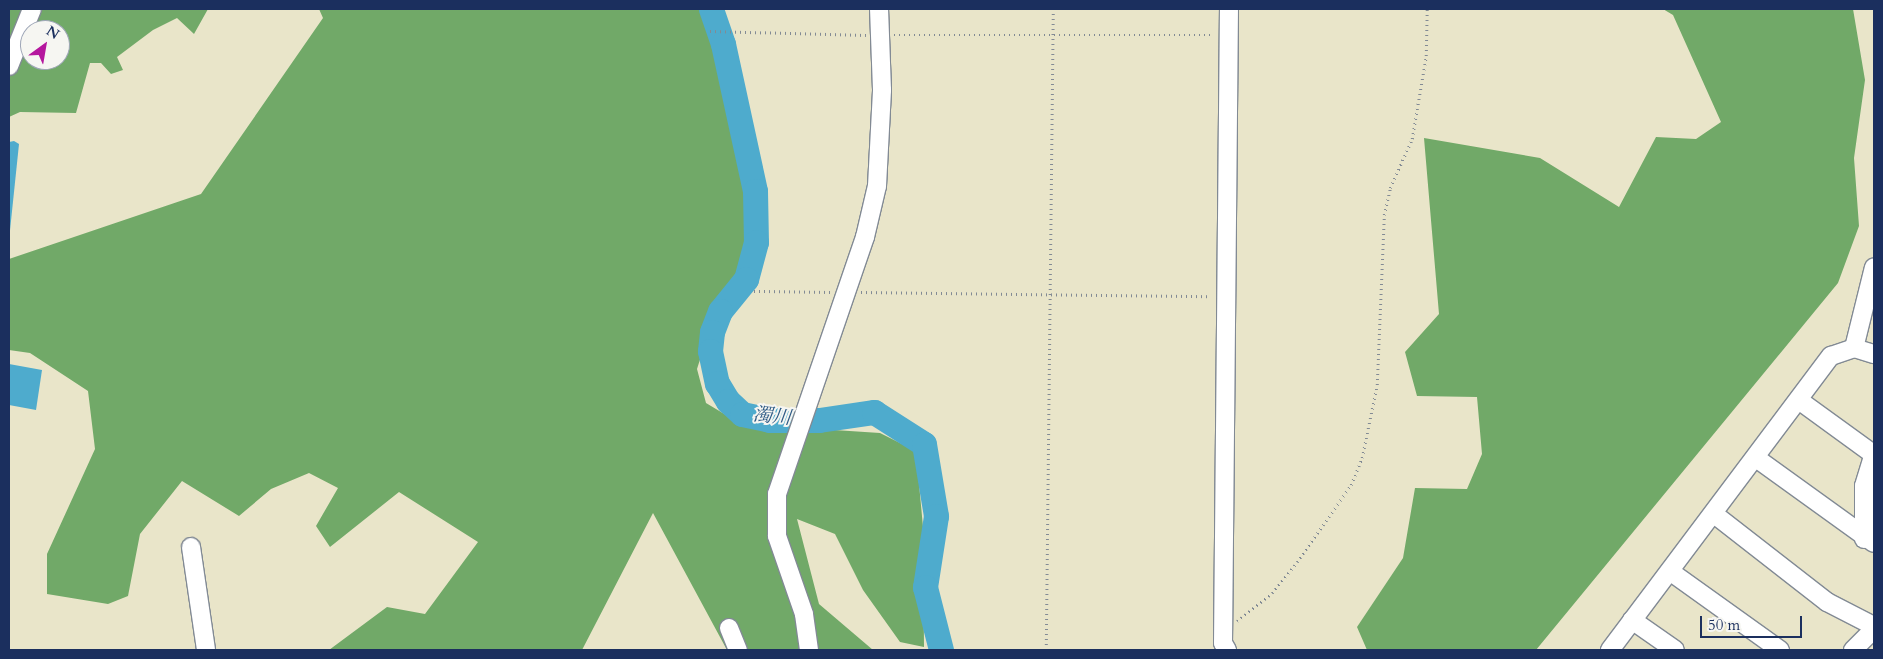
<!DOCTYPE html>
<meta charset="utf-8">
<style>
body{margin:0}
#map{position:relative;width:1883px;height:659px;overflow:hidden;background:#e9e5c9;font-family:Cardo,"Noto Serif JP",serif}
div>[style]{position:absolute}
.forest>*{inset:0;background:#71a968}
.water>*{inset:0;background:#4eabcd}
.river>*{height:25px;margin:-12.5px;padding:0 12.5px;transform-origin:12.5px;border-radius:12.5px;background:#4eabcd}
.path>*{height:2.5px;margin-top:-1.25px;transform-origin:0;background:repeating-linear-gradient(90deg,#828a94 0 1px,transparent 0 5px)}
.roads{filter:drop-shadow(1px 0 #828a94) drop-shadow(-1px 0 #828a94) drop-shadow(0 1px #828a94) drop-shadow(0 -1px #828a94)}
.minor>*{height:18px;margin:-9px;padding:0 9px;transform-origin:9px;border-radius:9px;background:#fff}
span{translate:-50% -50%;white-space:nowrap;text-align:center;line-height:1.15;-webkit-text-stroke:4px #f6f6f2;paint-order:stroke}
.water-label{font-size:19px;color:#2d5a85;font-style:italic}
.frame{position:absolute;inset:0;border:10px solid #1b2f5e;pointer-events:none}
.north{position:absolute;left:20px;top:20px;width:50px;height:50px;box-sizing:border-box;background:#f6f6f2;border:1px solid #9ea6b7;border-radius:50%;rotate:32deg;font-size:14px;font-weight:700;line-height:20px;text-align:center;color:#1b2f5e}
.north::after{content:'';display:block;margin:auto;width:18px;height:22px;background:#b5179e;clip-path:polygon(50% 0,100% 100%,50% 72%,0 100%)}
.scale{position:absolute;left:1700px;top:616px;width:102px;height:22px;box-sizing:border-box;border:2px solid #1b2f5e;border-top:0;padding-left:6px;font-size:15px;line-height:18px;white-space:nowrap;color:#1b2f5e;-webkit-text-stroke:4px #f6f6f2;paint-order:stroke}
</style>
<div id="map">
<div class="forest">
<i style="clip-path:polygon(evenodd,9px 9px,208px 9px,194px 34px,177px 18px,153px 30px,117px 57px,123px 70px,111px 74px,101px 63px,90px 63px,76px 113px,20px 112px,9px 117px,9px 9px,30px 30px,60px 30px,60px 60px,30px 60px,30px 30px)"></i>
<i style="clip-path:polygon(319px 9px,701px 9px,717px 45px,752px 190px,753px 242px,743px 277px,717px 306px,697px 369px,706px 403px,741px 424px,880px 433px,916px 451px,923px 527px,924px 647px,900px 642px,863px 590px,835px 534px,797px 519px,819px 604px,873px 650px,727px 650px,653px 513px,582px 650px,329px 650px,387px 607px,425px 614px,478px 542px,399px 492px,330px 547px,316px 526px,338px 488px,309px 473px,271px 489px,239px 516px,182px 481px,140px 534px,128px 596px,108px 604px,47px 594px,47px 554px,95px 449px,88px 391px,30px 353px,9px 350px,9px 259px,201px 194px,323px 18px)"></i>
<i style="clip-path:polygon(1663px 9px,1853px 9px,1865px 80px,1854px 158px,1859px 226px,1838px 283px,1536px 650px,1367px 650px,1357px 627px,1403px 558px,1415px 488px,1467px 489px,1482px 454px,1477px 397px,1417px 396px,1405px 352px,1439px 314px,1424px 138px,1540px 158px,1619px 207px,1656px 137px,1696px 139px,1721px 122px,1673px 15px)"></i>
</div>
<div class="water">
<i style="clip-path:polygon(14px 141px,19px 144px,9px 240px,9px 142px)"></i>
<i style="clip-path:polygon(9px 364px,42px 370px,36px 410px,9px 405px)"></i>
</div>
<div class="river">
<i style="left:711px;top:9px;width:37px;rotate:71deg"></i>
<i style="left:723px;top:44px;width:150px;rotate:77.7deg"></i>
<i style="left:755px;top:191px;width:51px;rotate:88.9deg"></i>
<i style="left:756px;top:242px;width:38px;rotate:105deg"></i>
<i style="left:746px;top:279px;width:41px;rotate:129.1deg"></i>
<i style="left:720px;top:311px;width:22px;rotate:111deg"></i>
<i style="left:712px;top:332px;width:19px;rotate:96deg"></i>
<i style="left:710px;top:351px;width:33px;rotate:78deg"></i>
<i style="left:717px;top:383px;width:21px;rotate:59deg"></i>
<i style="left:728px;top:401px;width:19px;rotate:43deg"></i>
<i style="left:742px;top:414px;width:29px;rotate:12deg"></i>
<i style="left:770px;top:420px;width:49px"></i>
<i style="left:819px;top:420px;width:56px;rotate:-8.3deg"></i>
<i style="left:874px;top:412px;width:59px;rotate:32.6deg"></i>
<i style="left:924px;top:444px;width:73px;rotate:80.5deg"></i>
<i style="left:936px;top:516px;width:72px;rotate:98.8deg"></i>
<i style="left:925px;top:587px;width:65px;rotate:75.7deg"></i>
</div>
<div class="path">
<i style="left:710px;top:31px;width:156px;rotate:1.5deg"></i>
<i style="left:894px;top:35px;width:319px"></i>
<i style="left:754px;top:291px;width:77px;rotate:0.7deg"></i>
<i style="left:861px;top:292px;width:350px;rotate:0.7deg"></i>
<i style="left:1237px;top:621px;width:45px;rotate:-38.7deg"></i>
<i style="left:1272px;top:593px;width:40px;rotate:-51deg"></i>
<i style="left:1297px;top:562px;width:94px;rotate:-55deg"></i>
<i style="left:1351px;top:485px;width:29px;rotate:-68deg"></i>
<i style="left:1362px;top:458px;width:75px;rotate:-78.4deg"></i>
<i style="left:1377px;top:385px;width:170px;rotate:-87.6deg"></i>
<i style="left:1384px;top:215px;width:28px;rotate:-77deg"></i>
<i style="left:1390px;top:188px;width:54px;rotate:-65.8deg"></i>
<i style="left:1412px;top:139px;width:84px;rotate:-80.4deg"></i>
<i style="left:1426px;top:56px;width:47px;rotate:-88.8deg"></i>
<i style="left:1046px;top:650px;width:641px;rotate:-89.37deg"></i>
</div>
<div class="roads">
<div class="minor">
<i style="left:9px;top:66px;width:61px;rotate:-68deg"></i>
<i style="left:1854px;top:348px;width:83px;rotate:-76.1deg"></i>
<i style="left:1800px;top:401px;width:90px;rotate:36deg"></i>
<i style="left:1756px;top:458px;width:145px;rotate:35.8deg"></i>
<i style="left:1714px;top:514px;width:143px;rotate:37.9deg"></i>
<i style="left:1827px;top:602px;width:53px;rotate:27.1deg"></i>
<i style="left:1864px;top:539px;width:53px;rotate:-90deg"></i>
<i style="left:1864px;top:486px;width:34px;rotate:-73deg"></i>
<i style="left:191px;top:547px;width:104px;rotate:81.7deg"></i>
<i style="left:1671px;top:572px;width:134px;rotate:35.6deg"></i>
<i style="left:1632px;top:620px;width:52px;rotate:34.9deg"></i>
<i style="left:729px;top:628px;width:24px;rotate:68deg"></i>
<i style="left:809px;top:650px;width:36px;rotate:-98deg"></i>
<i style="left:804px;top:614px;width:83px;rotate:-109.1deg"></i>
<i style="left:777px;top:536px;width:42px;rotate:-90deg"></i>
<i style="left:777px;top:494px;width:272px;rotate:-71.1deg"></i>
<i style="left:865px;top:237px;width:52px;rotate:-76.8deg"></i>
<i style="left:877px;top:186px;width:96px;rotate:-87deg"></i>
<i style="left:882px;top:90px;width:81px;rotate:-92.1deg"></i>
<i style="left:1227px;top:650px;width:8px;rotate:-120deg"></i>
<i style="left:1223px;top:643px;width:634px;rotate:-89.46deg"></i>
<i style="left:1610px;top:650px;width:368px;rotate:-53.1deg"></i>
<i style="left:1831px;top:356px;width:24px;rotate:-19deg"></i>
<i style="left:1854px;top:348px;width:21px;rotate:17deg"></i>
<i style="left:1853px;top:650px;width:30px;rotate:-45deg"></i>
</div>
</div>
<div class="water-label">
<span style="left:772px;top:417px;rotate:6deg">濁川</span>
</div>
<div class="frame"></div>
<div class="north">N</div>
<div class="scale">50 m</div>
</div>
